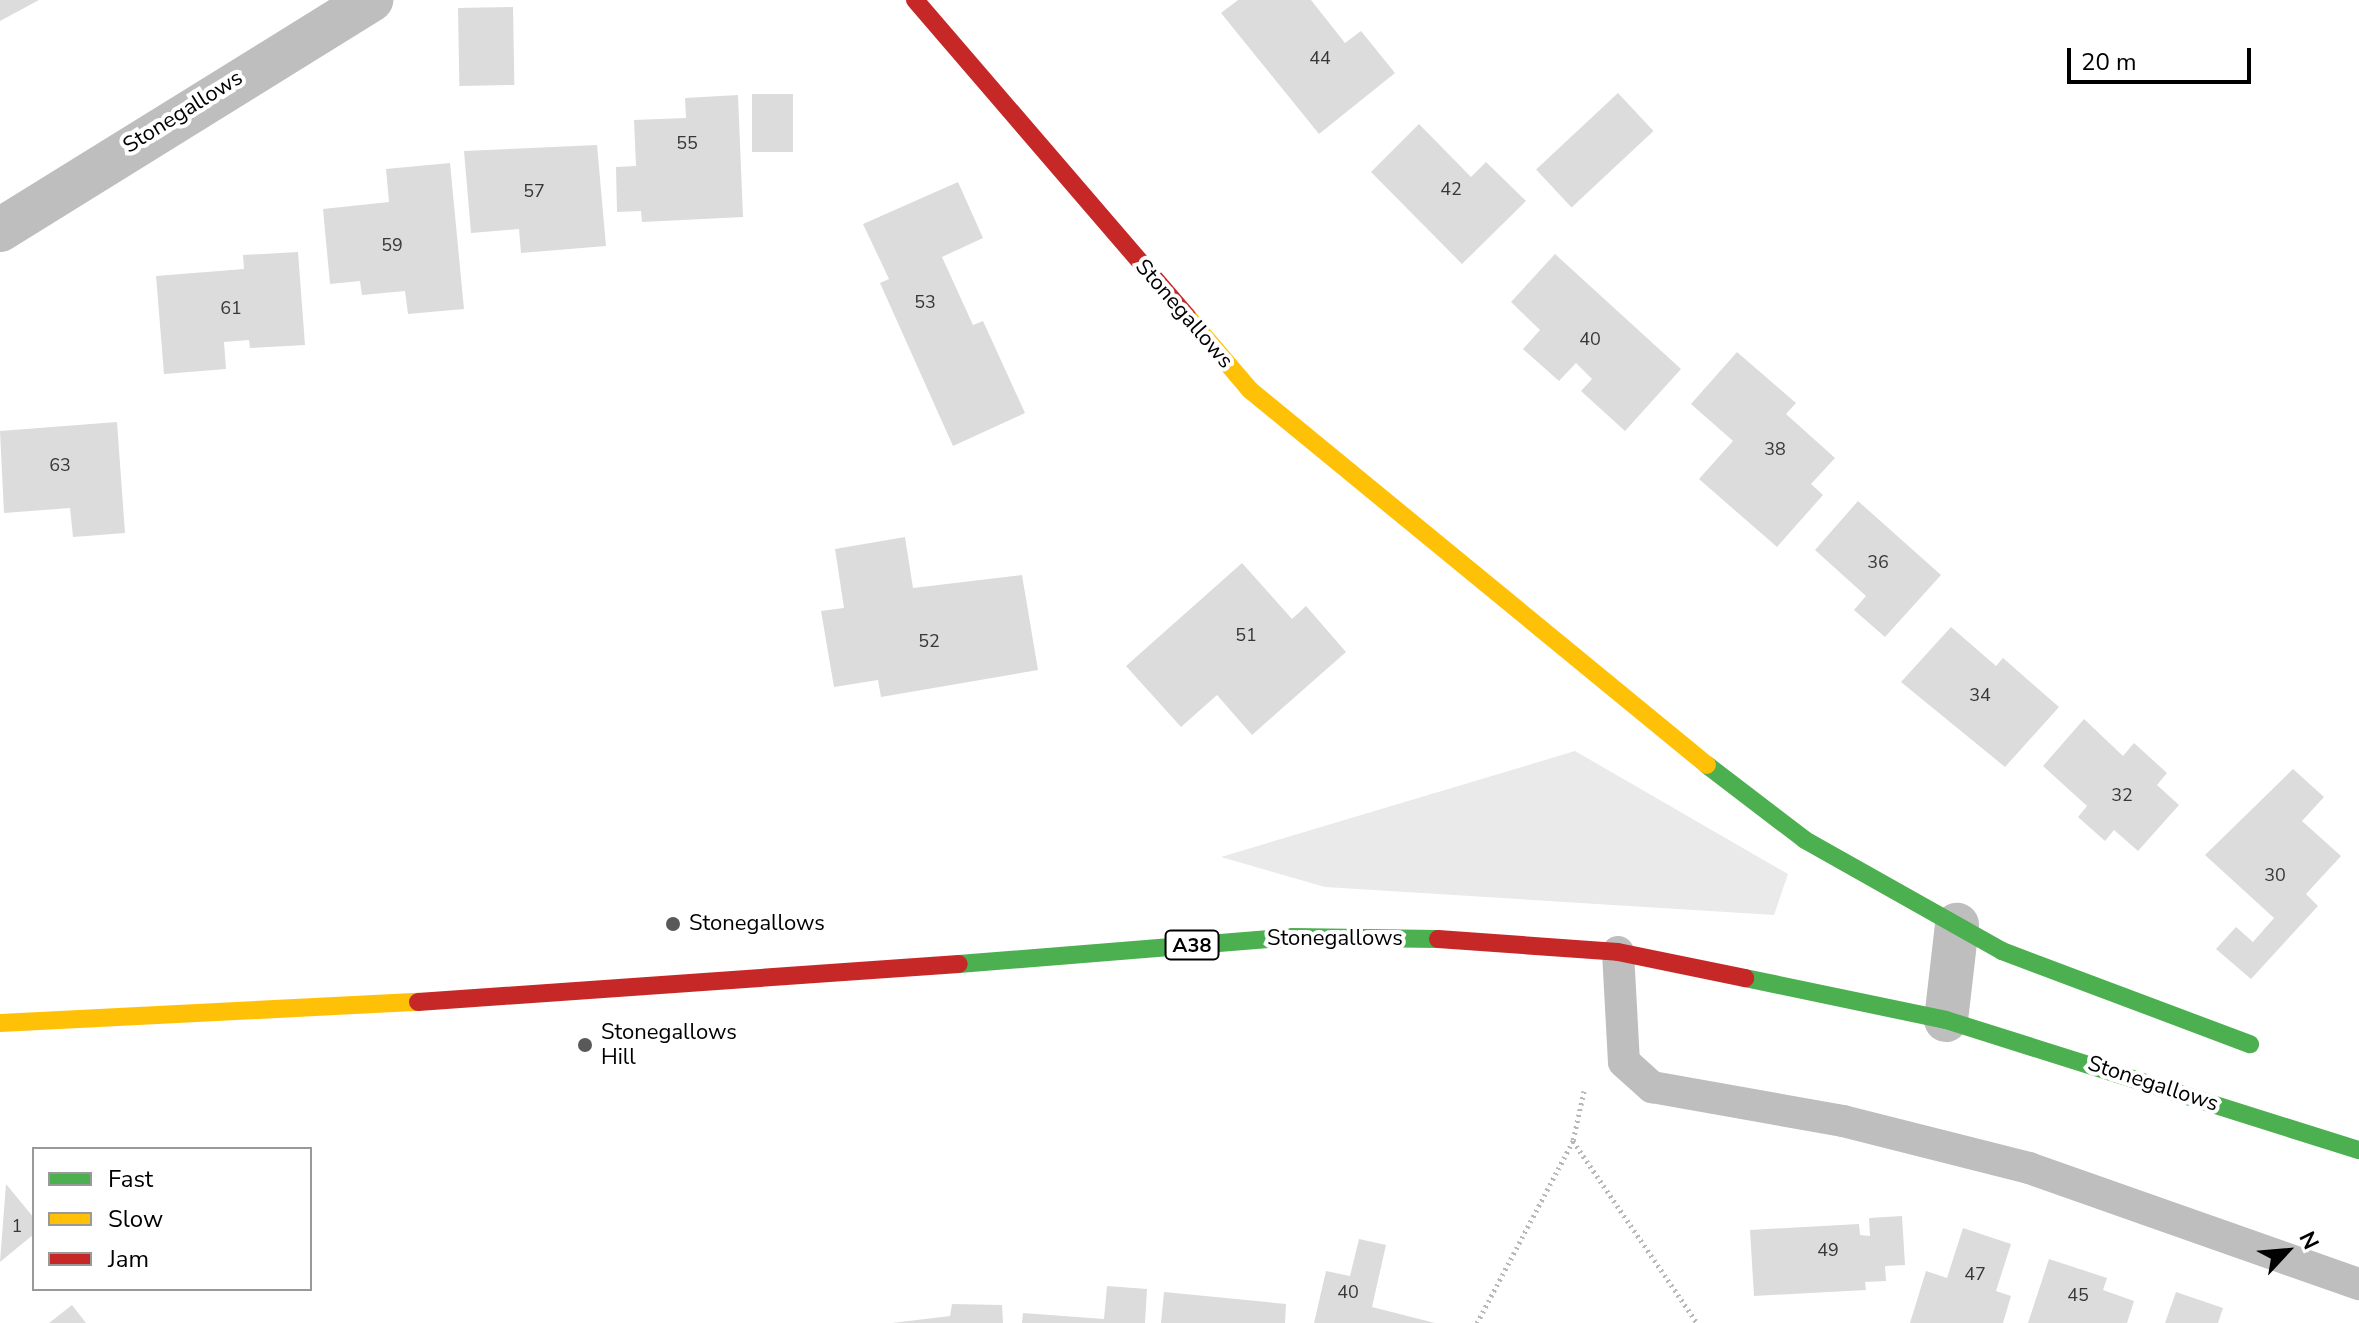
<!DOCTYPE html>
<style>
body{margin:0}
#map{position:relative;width:2359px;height:1323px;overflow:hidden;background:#fff;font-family:"Nunito Sans",sans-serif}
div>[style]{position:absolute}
.green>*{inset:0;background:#eaeaea}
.building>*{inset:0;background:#dcdcdc;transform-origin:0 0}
.path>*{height:5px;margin-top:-2.5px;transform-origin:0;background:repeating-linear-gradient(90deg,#b8b8b8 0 2px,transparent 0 6px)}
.lane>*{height:32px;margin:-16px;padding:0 16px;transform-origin:16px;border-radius:16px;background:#bebebe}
.street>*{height:44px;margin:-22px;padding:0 22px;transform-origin:22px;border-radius:22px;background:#bebebe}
.fast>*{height:18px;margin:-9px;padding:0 9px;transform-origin:9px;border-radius:9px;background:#4caf50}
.slow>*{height:18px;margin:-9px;padding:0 9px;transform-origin:9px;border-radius:9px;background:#ffc107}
.jam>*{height:18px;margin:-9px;padding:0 9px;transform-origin:9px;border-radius:9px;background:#c62828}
.dots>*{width:22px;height:22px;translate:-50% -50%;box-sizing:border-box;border:4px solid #fff;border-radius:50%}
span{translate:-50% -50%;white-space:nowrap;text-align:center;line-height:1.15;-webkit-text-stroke:8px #fff;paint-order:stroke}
.number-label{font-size:18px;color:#373737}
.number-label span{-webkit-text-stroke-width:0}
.shield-label span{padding:2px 6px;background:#fff;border:2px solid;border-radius:6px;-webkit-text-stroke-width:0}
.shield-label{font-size:20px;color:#000;font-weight:700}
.street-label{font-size:22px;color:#000}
.poi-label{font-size:22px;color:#000}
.left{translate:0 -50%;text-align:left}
.legend{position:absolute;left:32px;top:1147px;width:280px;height:144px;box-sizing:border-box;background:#fff;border:2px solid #999;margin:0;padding:10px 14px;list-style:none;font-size:24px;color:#000}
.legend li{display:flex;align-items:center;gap:16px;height:40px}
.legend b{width:40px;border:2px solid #999}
.north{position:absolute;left:2247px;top:1211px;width:80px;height:80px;-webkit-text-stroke:6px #fff;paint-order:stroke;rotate:64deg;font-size:22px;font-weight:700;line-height:32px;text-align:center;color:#000}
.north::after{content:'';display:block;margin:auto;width:28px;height:36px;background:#000;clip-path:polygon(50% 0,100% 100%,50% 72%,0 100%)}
.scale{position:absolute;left:2067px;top:48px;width:184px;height:36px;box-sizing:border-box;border:4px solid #000;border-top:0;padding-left:10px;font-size:24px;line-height:28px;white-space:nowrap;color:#000;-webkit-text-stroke:6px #fff;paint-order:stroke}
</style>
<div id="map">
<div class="green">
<i style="clip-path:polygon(1575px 751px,1788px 874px,1774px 915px,1325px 887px,1221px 857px)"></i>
</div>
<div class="building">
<i style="clip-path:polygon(0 0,39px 0,0 21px)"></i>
<i style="clip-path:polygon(1238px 0,1311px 0,1345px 43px,1361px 31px,1395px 73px,1319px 134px,1221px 13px)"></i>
<i style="left:513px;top:7px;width:78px;height:55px;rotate:89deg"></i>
<i style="left:1618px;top:93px;width:52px;height:112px;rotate:47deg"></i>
<i style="left:752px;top:94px;width:41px;height:58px"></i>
<i style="clip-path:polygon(738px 95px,743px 217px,642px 222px,641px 211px,617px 212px,616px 167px,636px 166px,634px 120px,686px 118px,685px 98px)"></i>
<i style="clip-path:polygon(1419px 124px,1471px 177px,1486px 162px,1526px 201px,1462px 264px,1371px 172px)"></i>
<i style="clip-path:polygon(597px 145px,606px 246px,521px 253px,519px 229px,471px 233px,464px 151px)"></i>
<i style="clip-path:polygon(450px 163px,464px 309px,408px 314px,405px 291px,362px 295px,360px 281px,330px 284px,323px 209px,389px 202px,386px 169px)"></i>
<i style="clip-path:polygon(958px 182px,983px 238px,942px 257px,973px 325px,983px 321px,1025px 413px,953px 446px,880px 283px,889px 279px,863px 224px)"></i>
<i style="clip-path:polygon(298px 252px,305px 345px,250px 348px,249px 340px,224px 342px,226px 369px,164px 374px,156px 276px,244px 269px,243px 255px)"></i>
<i style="clip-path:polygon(1555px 254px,1681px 369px,1625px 431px,1581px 391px,1592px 379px,1576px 363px,1559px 381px,1523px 349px,1540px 330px,1511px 302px)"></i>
<i style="clip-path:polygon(1737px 352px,1796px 403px,1786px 414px,1835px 458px,1811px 484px,1823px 495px,1777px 547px,1699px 479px,1733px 441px,1691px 404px)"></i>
<i style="clip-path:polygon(117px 422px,125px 533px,73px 537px,70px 508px,4px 513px,0 431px)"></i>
<i style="clip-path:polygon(1858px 501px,1941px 575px,1885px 637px,1854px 610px,1866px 596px,1815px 550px)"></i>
<i style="clip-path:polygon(905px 537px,913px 588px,1022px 575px,1038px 670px,881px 697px,878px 680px,834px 687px,821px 611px,844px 608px,835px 549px)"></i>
<i style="clip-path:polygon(1242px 563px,1292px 619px,1306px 606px,1346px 652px,1252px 735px,1217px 695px,1181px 727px,1126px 666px)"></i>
<i style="clip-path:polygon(1951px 627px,1996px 666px,2003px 658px,2059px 707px,2005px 767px,1901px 682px)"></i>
<i style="clip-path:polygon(2084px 719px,2123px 756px,2134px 743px,2167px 773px,2157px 785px,2179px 805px,2138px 851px,2114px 830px,2105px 841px,2078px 817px,2087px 806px,2043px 766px)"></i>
<i style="clip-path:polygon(2293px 769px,2324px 797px,2302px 821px,2341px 856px,2306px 894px,2318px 906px,2251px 979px,2216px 949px,2236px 927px,2253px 942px,2274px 918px,2205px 855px)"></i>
<i style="clip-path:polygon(6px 1184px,34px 1218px,34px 1234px,0 1262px)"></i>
<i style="clip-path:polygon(1902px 1216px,1905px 1265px,1885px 1266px,1886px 1281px,1865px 1282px,1866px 1290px,1754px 1296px,1750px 1230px,1859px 1224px,1860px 1235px,1870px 1236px,1869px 1218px)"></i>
<i style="clip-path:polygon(1963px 1228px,2011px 1244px,1996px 1291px,2011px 1296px,2003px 1323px,1910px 1323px,1926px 1271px,1947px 1278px)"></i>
<i style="clip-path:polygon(1359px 1239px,1386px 1245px,1372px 1307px,1435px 1323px,1314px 1323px,1326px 1271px,1350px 1276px)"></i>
<i style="clip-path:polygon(2049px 1259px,2107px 1278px,2103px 1290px,2134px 1301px,2127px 1323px,2028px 1323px)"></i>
<i style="clip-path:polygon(1107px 1286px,1147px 1289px,1145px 1323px,1022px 1323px,1023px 1313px,1104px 1319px)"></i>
<i style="clip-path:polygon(1164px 1292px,1286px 1304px,1285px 1323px,1161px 1323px)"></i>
<i style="clip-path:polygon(2176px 1292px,2223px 1308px,2218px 1323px,2165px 1323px)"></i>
<i style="clip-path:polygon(952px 1304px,1002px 1305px,1003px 1323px,892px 1323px,950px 1316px)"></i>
<i style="clip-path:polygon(72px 1305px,86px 1323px,49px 1323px)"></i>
</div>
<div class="path">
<i style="left:1584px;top:1091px;width:51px;rotate:102.4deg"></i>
<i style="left:1573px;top:1141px;width:220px;rotate:55.7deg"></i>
<i style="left:1477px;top:1323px;width:206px;rotate:-62.2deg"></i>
</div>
<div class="lane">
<i style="left:1618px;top:952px;width:110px;rotate:86.9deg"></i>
<i style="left:1624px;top:1062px;width:38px;rotate:42deg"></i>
<i style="left:1652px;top:1087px;width:194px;rotate:10.1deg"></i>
<i style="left:1843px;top:1121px;width:192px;rotate:14.2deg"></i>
<i style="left:2029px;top:1168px;width:350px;rotate:19.4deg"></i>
</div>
<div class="street">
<i style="left:0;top:230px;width:437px;rotate:-31.8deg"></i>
<i style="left:1946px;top:1020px;width:96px;rotate:-83.4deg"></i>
</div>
<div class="fast">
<i style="left:1707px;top:765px;width:123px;rotate:37.4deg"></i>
<i style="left:1805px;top:840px;width:226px;rotate:29.4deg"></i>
<i style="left:2002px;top:951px;width:265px;rotate:20.6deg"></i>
<i style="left:959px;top:964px;width:334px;rotate:-4.6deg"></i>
<i style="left:1292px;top:937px;width:146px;rotate:0.8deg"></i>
<i style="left:1745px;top:978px;width:205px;rotate:11.8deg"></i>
<i style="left:1946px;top:1020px;width:433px;rotate:17.5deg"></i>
</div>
<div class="slow">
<i style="left:1187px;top:316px;width:97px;rotate:49.6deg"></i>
<i style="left:1250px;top:390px;width:591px;rotate:39.37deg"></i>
<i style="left:0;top:1023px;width:419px;rotate:-2.9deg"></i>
</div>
<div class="jam">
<i style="left:915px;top:0;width:417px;rotate:49.3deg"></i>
<i style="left:1438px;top:939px;width:180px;rotate:4.1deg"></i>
<i style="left:1618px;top:952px;width:130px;rotate:11.6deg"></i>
<i style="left:418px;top:1002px;width:542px;rotate:-4.02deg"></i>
</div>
<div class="dots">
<i style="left:673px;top:924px;background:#595959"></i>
<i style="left:585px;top:1045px;background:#595959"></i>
</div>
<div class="number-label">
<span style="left:1320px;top:58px">44</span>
<span style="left:687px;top:143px">55</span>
<span style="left:1451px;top:189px">42</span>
<span style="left:534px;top:191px">57</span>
<span style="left:392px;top:245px">59</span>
<span style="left:925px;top:302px">53</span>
<span style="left:231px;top:308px">61</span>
<span style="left:1590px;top:339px">40</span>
<span style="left:1775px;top:449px">38</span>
<span style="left:60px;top:465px">63</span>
<span style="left:1878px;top:562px">36</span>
<span style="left:1246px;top:635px">51</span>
<span style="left:929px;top:641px">52</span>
<span style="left:1980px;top:695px">34</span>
<span style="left:2122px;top:795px">32</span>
<span style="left:2275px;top:875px">30</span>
<span style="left:17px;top:1226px">1</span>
<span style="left:1828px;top:1250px">49</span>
<span style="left:1975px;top:1274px">47</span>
<span style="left:1348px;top:1292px">40</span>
<span style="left:2078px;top:1295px">45</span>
</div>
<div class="shield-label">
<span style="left:1192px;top:945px">A38</span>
</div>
<div class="street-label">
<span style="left:183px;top:112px;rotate:-32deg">Stonegallows</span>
<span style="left:1184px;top:314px;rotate:49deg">Stonegallows</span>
<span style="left:1335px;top:939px">Stonegallows</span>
<span style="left:2153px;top:1084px;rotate:18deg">Stonegallows</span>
</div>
<div class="poi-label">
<span class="left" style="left:689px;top:924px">Stonegallows</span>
<span class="left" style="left:601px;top:1045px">Stonegallows<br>Hill</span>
</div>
<ul class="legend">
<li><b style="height:10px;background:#4caf50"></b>Fast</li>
<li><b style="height:10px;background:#ffc107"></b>Slow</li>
<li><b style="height:10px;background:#c62828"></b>Jam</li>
</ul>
<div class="north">N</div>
<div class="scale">20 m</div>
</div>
